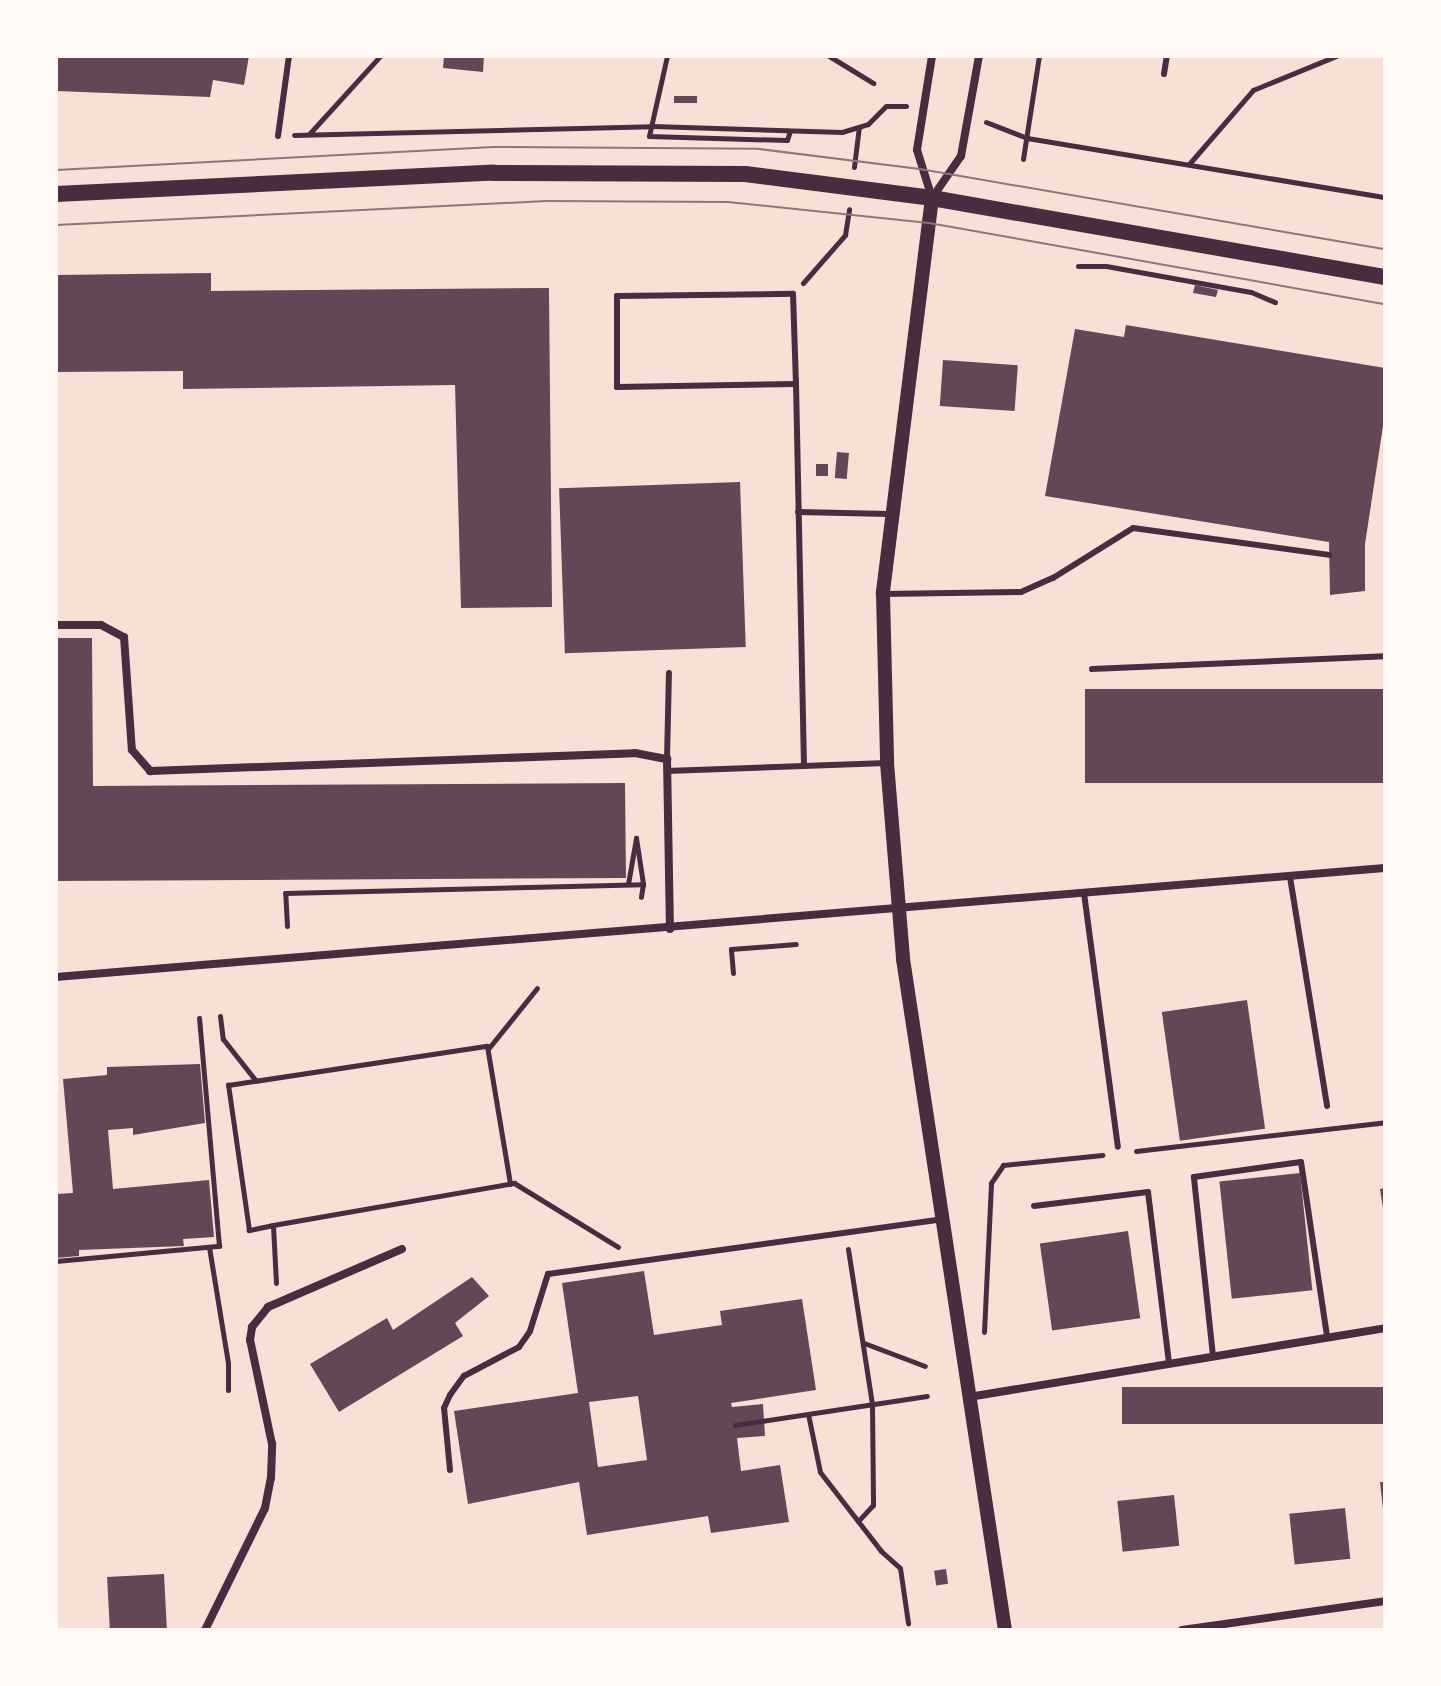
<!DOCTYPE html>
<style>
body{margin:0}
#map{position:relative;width:1441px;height:1686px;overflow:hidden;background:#f7e1d7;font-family:"Titillium Web",sans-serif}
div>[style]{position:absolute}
.building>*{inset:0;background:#644757;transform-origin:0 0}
.path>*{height:5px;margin:-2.5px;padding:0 2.5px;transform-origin:2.5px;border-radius:2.5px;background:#4a2c40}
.service>*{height:6px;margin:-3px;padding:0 3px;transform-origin:3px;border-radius:3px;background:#4a2c40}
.minor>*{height:8px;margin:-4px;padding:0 4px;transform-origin:4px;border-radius:4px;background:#4a2c40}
.tertiary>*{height:14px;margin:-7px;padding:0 7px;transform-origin:7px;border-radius:7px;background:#4a2c40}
.secondary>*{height:16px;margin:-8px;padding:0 8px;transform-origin:8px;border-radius:8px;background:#4a2c40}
.tram>*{height:2px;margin:-1px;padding:0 1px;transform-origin:1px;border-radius:1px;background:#8f747c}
span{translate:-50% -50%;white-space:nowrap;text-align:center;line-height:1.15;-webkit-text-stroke:7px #fffaf5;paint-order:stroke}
.frame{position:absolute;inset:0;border:58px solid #fffaf5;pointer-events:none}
</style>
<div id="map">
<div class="building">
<i style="clip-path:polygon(56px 56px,249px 56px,244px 85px,213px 80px,210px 97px,56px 91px)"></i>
<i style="clip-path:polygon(444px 56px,484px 56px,483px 72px,443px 68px)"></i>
<i style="left:674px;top:96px;width:23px;height:7px"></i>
<i style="clip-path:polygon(211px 273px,211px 291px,549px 288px,552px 607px,461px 608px,455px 385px,183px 389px,183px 371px,56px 372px,56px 275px)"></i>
<i style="clip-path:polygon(1195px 285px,1218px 290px,1216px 297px,1193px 293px)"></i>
<i style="clip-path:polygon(1126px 325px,1385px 368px,1385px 413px,1365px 544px,1365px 591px,1330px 595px,1329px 542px,1045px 496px,1075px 329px,1124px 337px)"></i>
<i style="left:943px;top:360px;width:75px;height:46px;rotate:4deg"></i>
<i style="left:837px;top:452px;width:12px;height:26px;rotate:5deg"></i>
<i style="left:816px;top:464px;width:12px;height:12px"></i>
<i style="left:740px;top:482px;width:165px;height:181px;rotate:88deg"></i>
<i style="clip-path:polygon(56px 638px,92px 638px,93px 786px,625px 783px,626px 878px,56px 881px)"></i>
<i style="left:1385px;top:689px;width:94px;height:300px;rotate:90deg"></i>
<i style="left:1247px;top:1000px;width:130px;height:86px;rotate:82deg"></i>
<i style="clip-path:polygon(200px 1064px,205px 1123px,133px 1135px,133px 1128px,108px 1130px,113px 1189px,209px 1180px,214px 1237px,183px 1239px,184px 1246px,79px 1250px,79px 1256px,56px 1258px,56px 1194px,73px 1193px,63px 1079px,107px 1075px,107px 1067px)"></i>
<i style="left:1300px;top:1173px;width:118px;height:81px;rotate:84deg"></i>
<i style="clip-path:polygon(1385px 1188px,1385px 1208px,1383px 1208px,1380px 1189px)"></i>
<i style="left:1128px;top:1231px;width:88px;height:89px;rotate:82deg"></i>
<i style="clip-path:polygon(evenodd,644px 1271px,654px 1335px,722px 1325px,720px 1311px,802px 1299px,816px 1390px,731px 1403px,732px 1407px,763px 1404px,765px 1436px,737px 1438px,741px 1471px,780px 1465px,789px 1522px,711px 1533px,708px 1516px,587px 1535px,579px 1482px,468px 1504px,454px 1411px,578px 1393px,562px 1283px,644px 1271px,638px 1396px,647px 1460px,598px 1467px,589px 1402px,638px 1396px)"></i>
<i style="clip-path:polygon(472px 1277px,489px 1296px,455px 1323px,463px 1336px,339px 1412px,310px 1364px,387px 1318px,393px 1330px)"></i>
<i style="left:1385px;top:1387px;width:37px;height:263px;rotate:90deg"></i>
<i style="clip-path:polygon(1380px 1482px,1385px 1482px,1385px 1508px,1383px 1509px)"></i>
<i style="left:1174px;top:1495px;width:51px;height:57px;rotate:84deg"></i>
<i style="left:1345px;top:1508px;width:51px;height:56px;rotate:84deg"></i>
<i style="left:946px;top:1569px;width:15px;height:12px;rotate:82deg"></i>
<i style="left:164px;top:1574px;width:54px;height:57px;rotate:87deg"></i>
</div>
<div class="path">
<i style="left:667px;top:56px;width:82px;rotate:102.7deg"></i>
<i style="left:649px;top:136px;width:138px;rotate:1.7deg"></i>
<i style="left:787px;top:140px;width:9px;rotate:-72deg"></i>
<i style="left:829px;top:56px;width:52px;rotate:31.5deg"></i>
<i style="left:986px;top:122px;width:44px;rotate:21.3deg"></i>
<i style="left:1027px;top:138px;width:363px;rotate:9.4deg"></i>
<i style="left:310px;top:133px;width:104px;rotate:-47.7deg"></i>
<i style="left:294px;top:135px;width:358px;rotate:-1.4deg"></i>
<i style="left:652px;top:126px;width:190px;rotate:1.8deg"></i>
<i style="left:842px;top:132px;width:27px;rotate:-17deg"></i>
<i style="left:868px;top:124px;width:25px;rotate:-45deg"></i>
<i style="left:886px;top:106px;width:20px"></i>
<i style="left:1023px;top:159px;width:104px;rotate:-81.2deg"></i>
<i style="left:1189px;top:164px;width:98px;rotate:-49.1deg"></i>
<i style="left:1253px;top:90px;width:90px;rotate:-22.3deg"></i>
<i style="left:854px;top:167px;width:38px;rotate:-83deg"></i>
<i style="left:1078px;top:266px;width:28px"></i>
<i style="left:1106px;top:266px;width:147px;rotate:10.2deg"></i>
<i style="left:1251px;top:292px;width:26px;rotate:23deg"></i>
<i style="left:803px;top:283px;width:64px;rotate:-48.8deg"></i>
<i style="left:845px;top:235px;width:26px;rotate:-81deg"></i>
<i style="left:628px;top:884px;width:47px;rotate:-80.1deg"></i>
<i style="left:636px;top:838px;width:47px;rotate:81.3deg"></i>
<i style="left:287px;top:926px;width:33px;rotate:-93deg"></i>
<i style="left:285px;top:893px;width:358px;rotate:-1.4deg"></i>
<i style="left:643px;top:884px;width:13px;rotate:99deg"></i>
<i style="left:733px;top:973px;width:24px;rotate:-95deg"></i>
<i style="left:731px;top:949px;width:65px;rotate:-4.4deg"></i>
<i style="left:220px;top:1016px;width:23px;rotate:83deg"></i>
<i style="left:223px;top:1039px;width:53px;rotate:51.8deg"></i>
<i style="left:488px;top:1049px;width:78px;rotate:-51.2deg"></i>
<i style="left:1136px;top:1151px;width:251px;rotate:-6.6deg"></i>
<i style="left:273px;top:1225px;width:25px;rotate:168deg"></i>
<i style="left:249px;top:1230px;width:147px;rotate:-98.2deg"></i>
<i style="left:228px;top:1085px;width:262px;rotate:-8.6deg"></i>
<i style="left:487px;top:1046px;width:140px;rotate:80.5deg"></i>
<i style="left:209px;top:1247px;width:118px;rotate:80.7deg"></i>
<i style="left:228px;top:1363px;width:27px;rotate:90deg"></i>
<i style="left:848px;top:1249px;width:157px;rotate:81.2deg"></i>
<i style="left:872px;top:1404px;width:101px;rotate:89.4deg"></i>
<i style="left:873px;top:1505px;width:22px;rotate:133deg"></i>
<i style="left:56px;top:1261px;width:164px;rotate:-5.3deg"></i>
<i style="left:219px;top:1246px;width:229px;rotate:-95deg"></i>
<i style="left:276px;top:1283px;width:58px;rotate:-93deg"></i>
<i style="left:273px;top:1225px;width:245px;rotate:-9.9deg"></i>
<i style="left:514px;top:1183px;width:122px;rotate:31.6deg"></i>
<i style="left:984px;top:1332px;width:149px;rotate:-87.3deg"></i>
<i style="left:991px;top:1183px;width:22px;rotate:-56deg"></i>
<i style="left:1003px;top:1165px;width:100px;rotate:-5.8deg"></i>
<i style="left:864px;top:1343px;width:65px;rotate:20.7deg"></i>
<i style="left:808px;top:1414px;width:59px;rotate:78.3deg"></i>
<i style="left:820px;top:1472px;width:100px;rotate:52.3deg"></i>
<i style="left:881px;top:1551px;width:25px;rotate:42deg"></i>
<i style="left:900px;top:1568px;width:56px;rotate:81.7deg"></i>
<i style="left:735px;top:1425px;width:194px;rotate:-8.6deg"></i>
</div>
<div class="service">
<i style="left:1164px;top:74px;width:18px;rotate:-81deg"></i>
<i style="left:278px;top:136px;width:81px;rotate:-82.2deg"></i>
<i style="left:796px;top:384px;width:179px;rotate:179deg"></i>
<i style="left:617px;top:387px;width:91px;rotate:-90deg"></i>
<i style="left:617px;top:296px;width:176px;rotate:-0.7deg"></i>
<i style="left:793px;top:294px;width:90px;rotate:88.1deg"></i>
<i style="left:796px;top:384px;width:382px;rotate:88.8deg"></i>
<i style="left:798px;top:512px;width:91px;rotate:1.3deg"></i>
<i style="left:883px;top:594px;width:138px;rotate:-0.8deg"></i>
<i style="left:1021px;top:592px;width:35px;rotate:-24deg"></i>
<i style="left:1053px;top:578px;width:94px;rotate:-32deg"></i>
<i style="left:1133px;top:528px;width:198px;rotate:7.8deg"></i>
<i style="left:1092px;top:669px;width:293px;rotate:-2.5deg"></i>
<i style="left:667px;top:759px;width:86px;rotate:-88.7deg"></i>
<i style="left:667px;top:771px;width:220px;rotate:-2.1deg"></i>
<i style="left:1290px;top:877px;width:232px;rotate:80.8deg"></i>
<i style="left:1084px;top:893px;width:256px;rotate:82.4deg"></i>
<i style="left:1034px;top:1206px;width:115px;rotate:-7deg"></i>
<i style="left:1148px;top:1192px;width:171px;rotate:83deg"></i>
<i style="left:1213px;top:1356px;width:180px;rotate:-96.1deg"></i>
<i style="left:1194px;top:1177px;width:108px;rotate:-8deg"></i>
<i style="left:1301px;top:1162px;width:177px;rotate:81.5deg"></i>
<i style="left:450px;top:1470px;width:62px;rotate:-95.5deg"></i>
<i style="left:444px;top:1408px;width:14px;rotate:-65deg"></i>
<i style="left:450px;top:1395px;width:24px;rotate:-54deg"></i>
<i style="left:464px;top:1376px;width:62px;rotate:-27.8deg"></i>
<i style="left:519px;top:1347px;width:19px;rotate:-55deg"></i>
<i style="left:530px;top:1331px;width:60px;rotate:-72.5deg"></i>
<i style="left:548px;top:1274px;width:398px;rotate:-7.9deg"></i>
</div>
<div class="minor">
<i style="left:932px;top:56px;width:95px;rotate:99.1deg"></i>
<i style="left:917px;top:150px;width:50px;rotate:72.6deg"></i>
<i style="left:932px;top:198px;width:51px;rotate:-55.4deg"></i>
<i style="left:961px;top:156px;width:102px;rotate:-79.8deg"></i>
<i style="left:56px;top:625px;width:45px"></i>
<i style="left:101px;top:625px;width:26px;rotate:28deg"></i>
<i style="left:124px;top:637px;width:113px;rotate:86deg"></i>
<i style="left:132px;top:750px;width:28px;rotate:49deg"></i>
<i style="left:150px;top:771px;width:485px;rotate:-2.1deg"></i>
<i style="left:635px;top:753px;width:33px;rotate:11deg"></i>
<i style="left:667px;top:759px;width:170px;rotate:89deg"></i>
<i style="left:56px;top:977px;width:1333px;rotate:-4.69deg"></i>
<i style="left:969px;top:1397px;width:422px;rotate:-9.4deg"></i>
<i style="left:205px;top:1630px;width:136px;rotate:-63.8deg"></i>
<i style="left:265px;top:1508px;width:31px;rotate:-79deg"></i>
<i style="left:271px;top:1478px;width:34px;rotate:-88deg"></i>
<i style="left:272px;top:1444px;width:106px;rotate:-101.9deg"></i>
<i style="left:250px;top:1340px;width:13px;rotate:-81deg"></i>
<i style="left:252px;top:1327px;width:26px;rotate:-51deg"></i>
<i style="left:268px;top:1307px;width:146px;rotate:-23.4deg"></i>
<i style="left:1182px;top:1630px;width:205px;rotate:-8.1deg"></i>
</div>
<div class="tertiary">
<i style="left:932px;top:198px;width:399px;rotate:97.1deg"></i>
<i style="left:883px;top:594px;width:169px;rotate:88.6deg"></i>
<i style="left:887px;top:763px;width:197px;rotate:85.3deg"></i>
<i style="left:903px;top:959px;width:679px;rotate:81.36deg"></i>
</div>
<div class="secondary">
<i style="left:56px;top:194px;width:438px;rotate:-2.8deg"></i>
<i style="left:493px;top:173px;width:252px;rotate:0.2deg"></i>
<i style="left:745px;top:174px;width:189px;rotate:7.3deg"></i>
<i style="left:932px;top:198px;width:460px;rotate:9.9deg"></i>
</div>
<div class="tram">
<i style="left:56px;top:170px;width:438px;rotate:-3deg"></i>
<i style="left:493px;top:147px;width:266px;rotate:0.4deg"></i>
<i style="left:759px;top:149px;width:162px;rotate:7.1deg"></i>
<i style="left:920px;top:169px;width:472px;rotate:9.8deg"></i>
<i style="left:56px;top:225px;width:491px;rotate:-2.8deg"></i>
<i style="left:546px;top:201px;width:182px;rotate:0.3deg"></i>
<i style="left:728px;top:202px;width:202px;rotate:6deg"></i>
<i style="left:929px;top:223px;width:463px;rotate:10.1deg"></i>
</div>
<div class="frame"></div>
</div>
